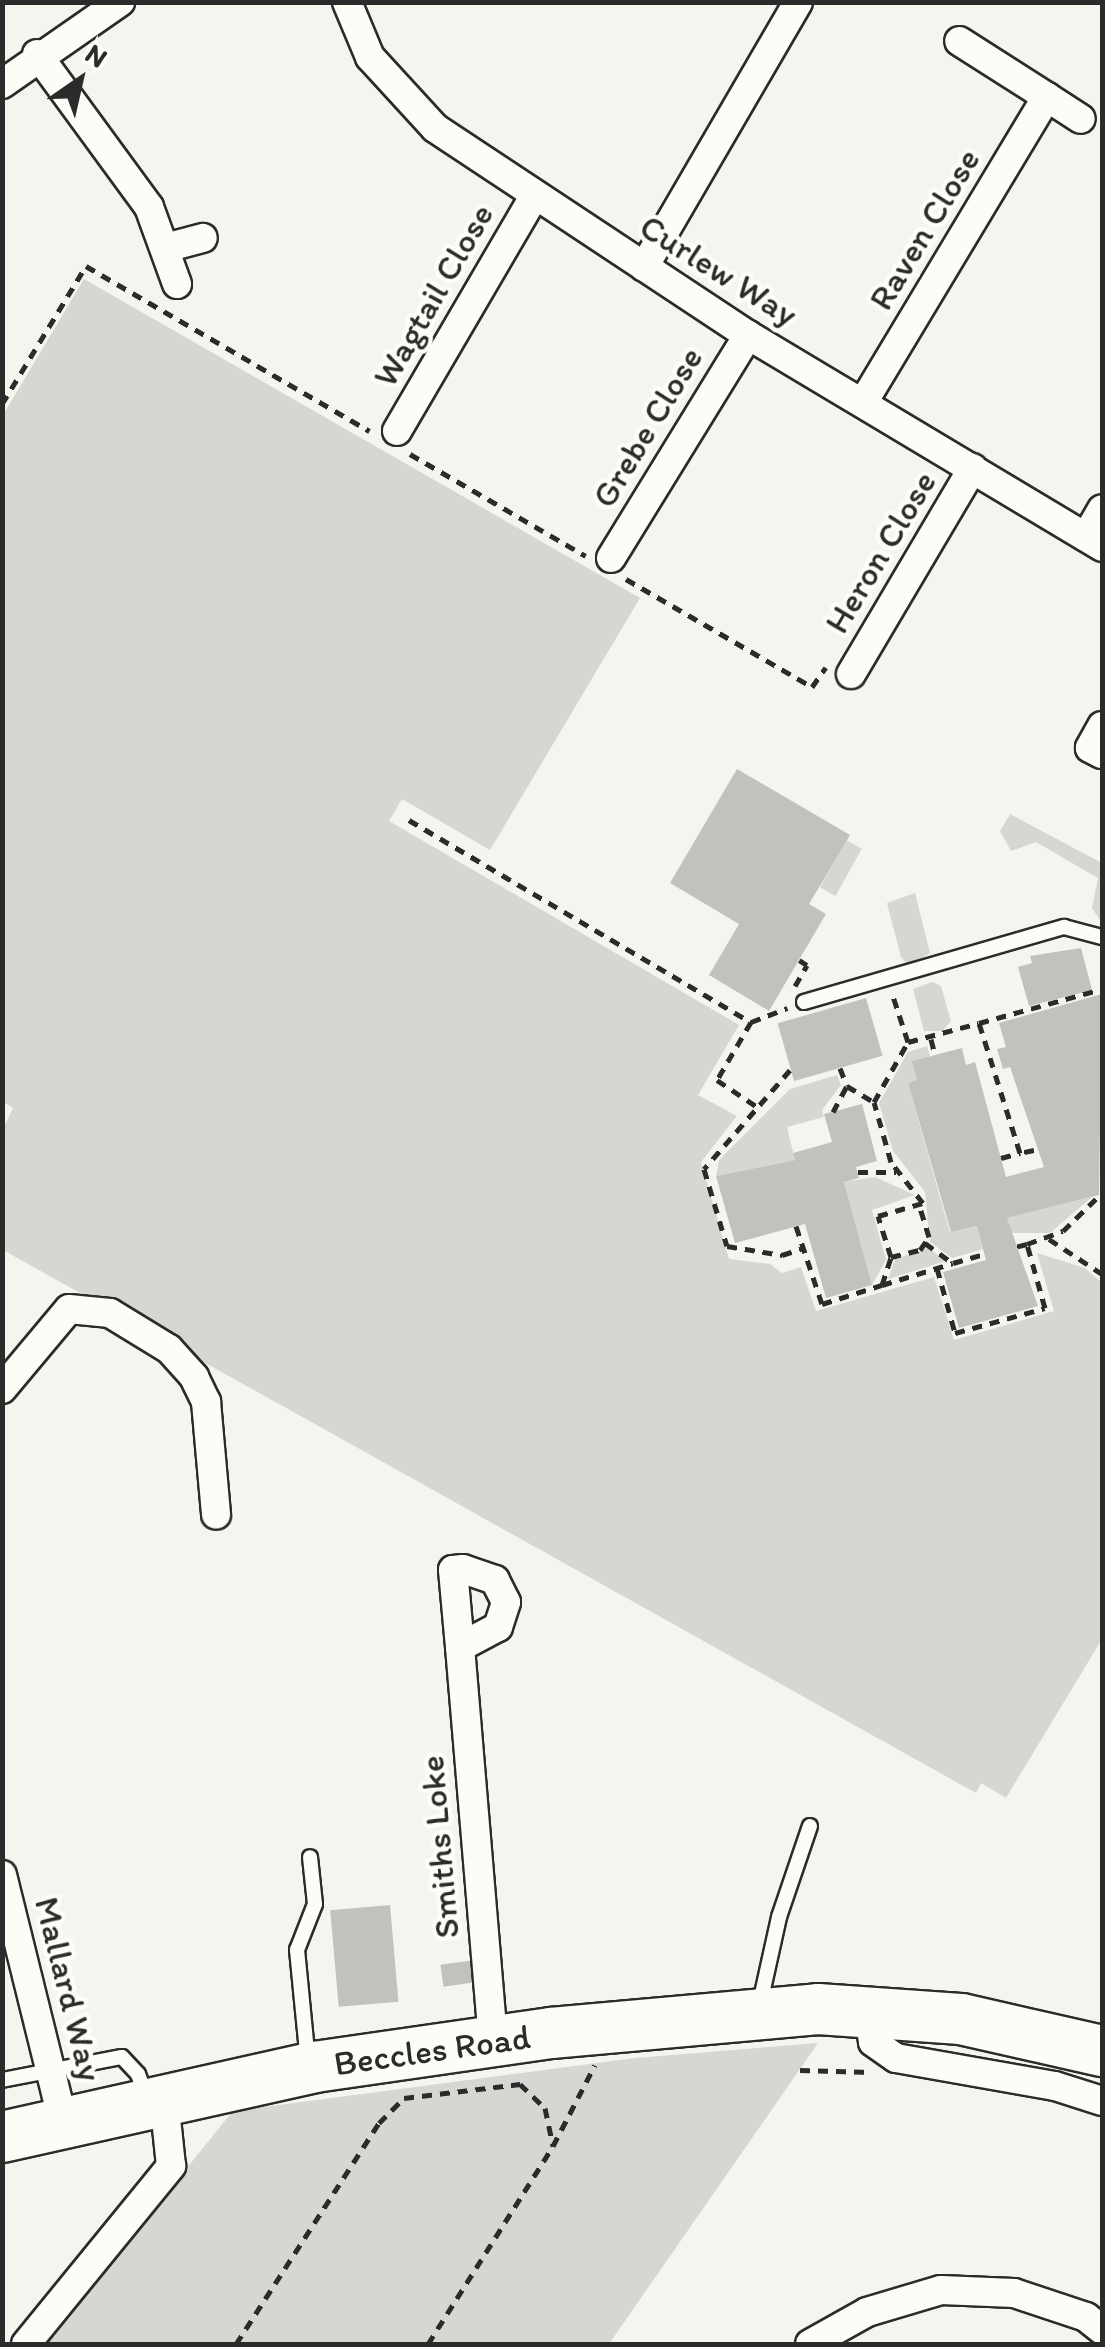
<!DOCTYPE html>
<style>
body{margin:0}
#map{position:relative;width:1105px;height:2347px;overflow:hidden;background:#f5f4ef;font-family:Itim,sans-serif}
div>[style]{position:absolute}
.green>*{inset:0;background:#d7d6d2;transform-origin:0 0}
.building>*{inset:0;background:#c2c1be;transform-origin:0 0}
.path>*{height:5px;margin-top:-2.5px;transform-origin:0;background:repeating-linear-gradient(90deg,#2b2b2b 0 10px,transparent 0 18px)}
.roads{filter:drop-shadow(2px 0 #2b2b2b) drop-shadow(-2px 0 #2b2b2b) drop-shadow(0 2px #2b2b2b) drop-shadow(0 -2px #2b2b2b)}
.lane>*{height:14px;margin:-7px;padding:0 7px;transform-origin:7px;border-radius:7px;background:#fdfcf7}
.street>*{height:28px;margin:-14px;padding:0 14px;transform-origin:14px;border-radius:14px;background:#fdfcf7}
.highway>*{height:50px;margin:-25px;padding:0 25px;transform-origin:25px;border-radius:25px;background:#fdfcf7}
span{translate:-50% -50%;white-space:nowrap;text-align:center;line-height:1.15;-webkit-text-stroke:9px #fdfcf7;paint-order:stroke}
.street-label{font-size:35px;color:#2b2b2b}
.frame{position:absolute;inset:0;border:5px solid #2b2b2b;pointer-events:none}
.north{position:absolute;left:30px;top:30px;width:100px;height:100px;-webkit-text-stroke:8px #fdfcf7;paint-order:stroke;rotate:34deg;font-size:28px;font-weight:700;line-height:40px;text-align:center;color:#2b2b2b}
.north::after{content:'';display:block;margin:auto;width:35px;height:45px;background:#2b2b2b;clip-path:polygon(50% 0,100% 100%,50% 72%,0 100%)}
</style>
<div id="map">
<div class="green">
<i style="clip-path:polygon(84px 279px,640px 598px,490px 850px,402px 799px,389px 821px,739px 1025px,698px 1095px,737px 1116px,701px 1162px,729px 1259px,770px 1264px,782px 1273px,801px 1267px,816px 1311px,934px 1277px,954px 1340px,1054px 1311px,1037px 1253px,1085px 1268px,1102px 1283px,1102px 1639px,1006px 1798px,981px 1783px,976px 1793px,3px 1250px,3px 1129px,13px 1108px,3px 1102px,3px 415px)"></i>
<i style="clip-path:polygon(1010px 814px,1102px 863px,1102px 923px,1092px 908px,1098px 878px,1036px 842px,1011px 851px,1000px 831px)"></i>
<i style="left:846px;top:840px;width:18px;height:54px;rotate:29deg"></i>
<i style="clip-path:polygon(915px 893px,930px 953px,909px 966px,901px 957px,887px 903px)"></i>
<i style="clip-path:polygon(932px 982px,941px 986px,951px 1021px,942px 1031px,924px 1031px,913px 989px)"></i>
<i style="clip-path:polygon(927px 1046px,930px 1056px,913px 1061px,917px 1080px,908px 1083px,941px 1201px,950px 1232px,977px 1226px,983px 1249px,952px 1258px,930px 1242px,925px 1192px,893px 1151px,879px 1103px,908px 1052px)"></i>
<i style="clip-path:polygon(837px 1075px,841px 1085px,822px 1110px,824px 1117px,787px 1127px,795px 1160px,716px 1176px,719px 1160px,790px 1089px)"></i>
<i style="clip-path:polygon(875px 1177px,915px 1195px,872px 1210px,886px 1260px,872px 1285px,844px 1182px)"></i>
<i style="clip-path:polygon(1092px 1197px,1050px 1233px,1011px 1233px,1007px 1218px)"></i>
<i style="clip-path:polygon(928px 1248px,946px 1261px,888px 1279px,895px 1259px)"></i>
<i style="clip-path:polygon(818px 2043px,609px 2344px,44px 2344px,233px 2111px,635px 2058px)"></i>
</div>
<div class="building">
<i style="clip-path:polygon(737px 769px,850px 835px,809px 904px,826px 914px,769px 1011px,709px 975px,739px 924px,670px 883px)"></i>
<i style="clip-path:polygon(1081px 948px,1092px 990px,1029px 1006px,1018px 967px,1032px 963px,1030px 956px)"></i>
<i style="clip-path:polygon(1102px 994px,1099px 1195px,1007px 1218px,1038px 1306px,959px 1328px,943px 1272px,986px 1260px,977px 1226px,951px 1232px,908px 1083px,917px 1080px,912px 1061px,962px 1048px,966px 1065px,975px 1062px,1006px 1177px,1044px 1167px,1010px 1067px,1003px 1069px,997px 1049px,1006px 1047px,999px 1023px)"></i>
<i style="left:866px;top:998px;width:60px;height:92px;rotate:74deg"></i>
<i style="clip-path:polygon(862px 1104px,877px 1161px,856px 1167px,859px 1178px,844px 1182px,872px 1285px,826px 1298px,805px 1224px,735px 1243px,716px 1176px,795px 1160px,793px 1153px,832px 1142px,824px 1114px)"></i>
<i style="left:390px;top:1905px;width:97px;height:60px;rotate:85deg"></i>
<i style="left:482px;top:1959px;width:22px;height:42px;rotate:82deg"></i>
</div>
<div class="path">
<i style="left:2px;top:404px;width:162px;rotate:-58.7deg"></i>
<i style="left:86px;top:266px;width:328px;rotate:30.2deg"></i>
<i style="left:410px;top:454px;width:203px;rotate:30.1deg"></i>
<i style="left:626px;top:579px;width:215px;rotate:30.1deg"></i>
<i style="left:812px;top:687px;width:24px;rotate:-55deg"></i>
<i style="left:409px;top:820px;width:397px;rotate:30.6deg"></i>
<i style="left:751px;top:1022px;width:39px;rotate:-21deg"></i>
<i style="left:795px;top:986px;width:24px;rotate:-60deg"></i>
<i style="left:807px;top:965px;width:9px;rotate:-148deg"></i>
<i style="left:751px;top:1022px;width:67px;rotate:120.4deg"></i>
<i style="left:717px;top:1080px;width:47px;rotate:33.7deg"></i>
<i style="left:931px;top:1039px;width:16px;rotate:76deg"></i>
<i style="left:908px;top:1042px;width:73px;rotate:-15deg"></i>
<i style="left:840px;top:1068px;width:19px;rotate:69deg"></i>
<i style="left:847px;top:1086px;width:31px;rotate:31deg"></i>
<i style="left:790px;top:1070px;width:131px;rotate:131deg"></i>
<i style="left:704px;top:1169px;width:80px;rotate:73.4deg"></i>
<i style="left:727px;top:1246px;width:56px;rotate:9.3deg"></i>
<i style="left:782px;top:1255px;width:23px;rotate:-18deg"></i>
<i style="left:833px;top:1112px;width:30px;rotate:-62deg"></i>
<i style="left:1034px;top:1150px;width:14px;rotate:168deg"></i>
<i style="left:1020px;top:1153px;width:136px;rotate:-107.5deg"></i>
<i style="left:979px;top:1023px;width:128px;rotate:-15.5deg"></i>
<i style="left:1001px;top:1158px;width:20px;rotate:-15deg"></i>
<i style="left:858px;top:1172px;width:38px"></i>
<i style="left:796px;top:1226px;width:82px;rotate:71.6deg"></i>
<i style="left:822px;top:1304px;width:63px;rotate:-17.6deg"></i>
<i style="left:882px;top:1285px;width:29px;rotate:-72deg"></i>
<i style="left:891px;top:1257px;width:43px;rotate:-107.6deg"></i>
<i style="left:878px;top:1216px;width:47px;rotate:-16.1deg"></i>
<i style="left:923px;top:1203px;width:52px;rotate:-128deg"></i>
<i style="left:891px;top:1162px;width:62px;rotate:-105.8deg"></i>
<i style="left:874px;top:1102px;width:69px;rotate:-60.5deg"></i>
<i style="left:908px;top:1042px;width:52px;rotate:-108.1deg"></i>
<i style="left:1049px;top:1239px;width:64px;rotate:33.4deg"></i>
<i style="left:925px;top:1243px;width:34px;rotate:36deg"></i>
<i style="left:953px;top:1263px;width:32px;rotate:-16deg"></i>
<i style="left:1027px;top:1244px;width:38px;rotate:-20deg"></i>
<i style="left:1063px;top:1231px;width:54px;rotate:-44.3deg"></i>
<i style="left:891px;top:1257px;width:30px;rotate:-14deg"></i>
<i style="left:920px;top:1250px;width:16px;rotate:-55deg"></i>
<i style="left:929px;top:1237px;width:34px;rotate:-107deg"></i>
<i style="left:937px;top:1268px;width:67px;rotate:74.5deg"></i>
<i style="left:955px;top:1333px;width:93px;rotate:-15.5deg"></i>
<i style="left:1045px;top:1308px;width:66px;rotate:-105.7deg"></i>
<i style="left:1027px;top:1244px;width:12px;rotate:166deg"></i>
<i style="left:882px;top:1285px;width:74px;rotate:-17.2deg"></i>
<i style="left:800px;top:2070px;width:71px;rotate:1.6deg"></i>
<i style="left:236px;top:2344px;width:263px;rotate:-57.1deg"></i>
<i style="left:379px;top:2123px;width:35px;rotate:-45deg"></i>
<i style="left:404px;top:2098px;width:117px;rotate:-6.9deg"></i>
<i style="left:520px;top:2084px;width:35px;rotate:44deg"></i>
<i style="left:545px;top:2108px;width:39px;rotate:78deg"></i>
<i style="left:428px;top:2344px;width:234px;rotate:-57.7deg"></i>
<i style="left:553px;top:2146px;width:91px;rotate:-62.6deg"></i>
</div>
<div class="roads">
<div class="lane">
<i style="left:804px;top:1002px;width:271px;rotate:-16.1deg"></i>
<i style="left:1064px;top:927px;width:39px;rotate:15deg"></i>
<i style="left:760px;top:2003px;width:88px;rotate:-77.5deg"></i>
<i style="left:779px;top:1917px;width:96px;rotate:-71.2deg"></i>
<i style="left:308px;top:2062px;width:113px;rotate:-95.6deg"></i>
<i style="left:297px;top:1950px;width:49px;rotate:-68.6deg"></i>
<i style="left:315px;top:1904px;width:47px;rotate:-96.1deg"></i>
<i style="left:2px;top:2080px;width:122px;rotate:-10.9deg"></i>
<i style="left:122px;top:2057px;width:23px;rotate:47deg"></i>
<i style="left:138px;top:2074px;width:23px;rotate:70deg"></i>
</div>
<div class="street">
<i style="left:347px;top:2px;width:60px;rotate:67.3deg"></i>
<i style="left:370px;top:57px;width:96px;rotate:47.5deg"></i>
<i style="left:435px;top:128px;width:375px;rotate:33.5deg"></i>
<i style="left:748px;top:335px;width:413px;rotate:30.9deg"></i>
<i style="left:37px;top:54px;width:190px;rotate:53.8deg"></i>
<i style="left:149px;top:207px;width:82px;rotate:70deg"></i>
<i style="left:2px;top:84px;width:144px;rotate:-34.8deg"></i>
<i style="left:1047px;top:97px;width:40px;rotate:32.9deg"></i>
<i style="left:165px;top:248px;width:39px;rotate:-15deg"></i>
<i style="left:644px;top:267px;width:306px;rotate:-59.8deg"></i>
<i style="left:864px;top:401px;width:355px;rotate:-59deg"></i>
<i style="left:1047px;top:97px;width:104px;rotate:-147.5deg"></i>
<i style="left:397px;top:431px;width:271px;rotate:-59.7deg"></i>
<i style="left:1086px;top:537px;width:32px;rotate:-60deg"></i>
<i style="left:611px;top:558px;width:262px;rotate:-58.4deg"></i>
<i style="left:851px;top:674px;width:239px;rotate:-59.4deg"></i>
<i style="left:1102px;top:726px;width:25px;rotate:119deg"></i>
<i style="left:1090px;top:748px;width:13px;rotate:27deg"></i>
<i style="left:2px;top:1389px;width:104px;rotate:-50.1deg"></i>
<i style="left:69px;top:1309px;width:41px;rotate:5.6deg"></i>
<i style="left:110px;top:1313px;width:69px;rotate:31.4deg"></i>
<i style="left:169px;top:1349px;width:38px;rotate:48deg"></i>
<i style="left:194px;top:1377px;width:28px;rotate:64deg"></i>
<i style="left:206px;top:1402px;width:113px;rotate:84.9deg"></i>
<i style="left:460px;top:1647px;width:43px;rotate:-27.8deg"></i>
<i style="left:498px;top:1627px;width:26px;rotate:-72deg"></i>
<i style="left:506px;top:1602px;width:25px;rotate:-117deg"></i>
<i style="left:495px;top:1580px;width:34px;rotate:-161deg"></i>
<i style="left:463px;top:1569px;width:10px;rotate:174deg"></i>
<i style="left:453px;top:1570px;width:77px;rotate:84.8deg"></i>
<i style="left:460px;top:1647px;width:395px;rotate:85.2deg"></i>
<i style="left:2px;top:1875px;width:253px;rotate:76.1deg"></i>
<i style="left:868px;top:2010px;width:32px;rotate:81deg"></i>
<i style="left:873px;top:2042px;width:28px;rotate:35deg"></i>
<i style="left:896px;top:2058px;width:161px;rotate:10deg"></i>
<i style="left:1055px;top:2086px;width:49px;rotate:17.7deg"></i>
<i style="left:26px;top:2344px;width:230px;rotate:-50.8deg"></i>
<i style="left:171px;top:2166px;width:67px;rotate:-96deg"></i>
<i style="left:810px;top:2344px;width:65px;rotate:-29.3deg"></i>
<i style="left:867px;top:2312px;width:77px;rotate:-16.6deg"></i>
<i style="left:941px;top:2290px;width:73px;rotate:2.4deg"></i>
<i style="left:1014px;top:2293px;width:76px;rotate:18.4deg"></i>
<i style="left:1086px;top:2317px;width:21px;rotate:39deg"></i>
</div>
<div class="highway">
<i style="left:2px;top:2137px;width:321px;rotate:-12.6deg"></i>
<i style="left:315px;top:2067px;width:238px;rotate:-8.2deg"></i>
<i style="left:551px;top:2033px;width:268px;rotate:-5.1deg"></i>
<i style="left:818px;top:2009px;width:143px;rotate:4deg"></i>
<i style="left:961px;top:2019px;width:145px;rotate:12.8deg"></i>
</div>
</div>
<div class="street-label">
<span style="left:924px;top:229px;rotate:-59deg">Raven Close</span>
<span style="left:719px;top:270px;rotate:32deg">Curlew Way</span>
<span style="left:433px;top:295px;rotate:-60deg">Wagtail Close</span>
<span style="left:647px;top:427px;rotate:-59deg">Grebe Close</span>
<span style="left:880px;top:552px;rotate:-59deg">Heron Close</span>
<span style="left:439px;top:1847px;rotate:-95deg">Smiths Loke</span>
<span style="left:69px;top:1989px;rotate:76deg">Mallard Way</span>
<span style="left:432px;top:2050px;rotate:-8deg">Beccles Road</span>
</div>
<div class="frame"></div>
<div class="north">N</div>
</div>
